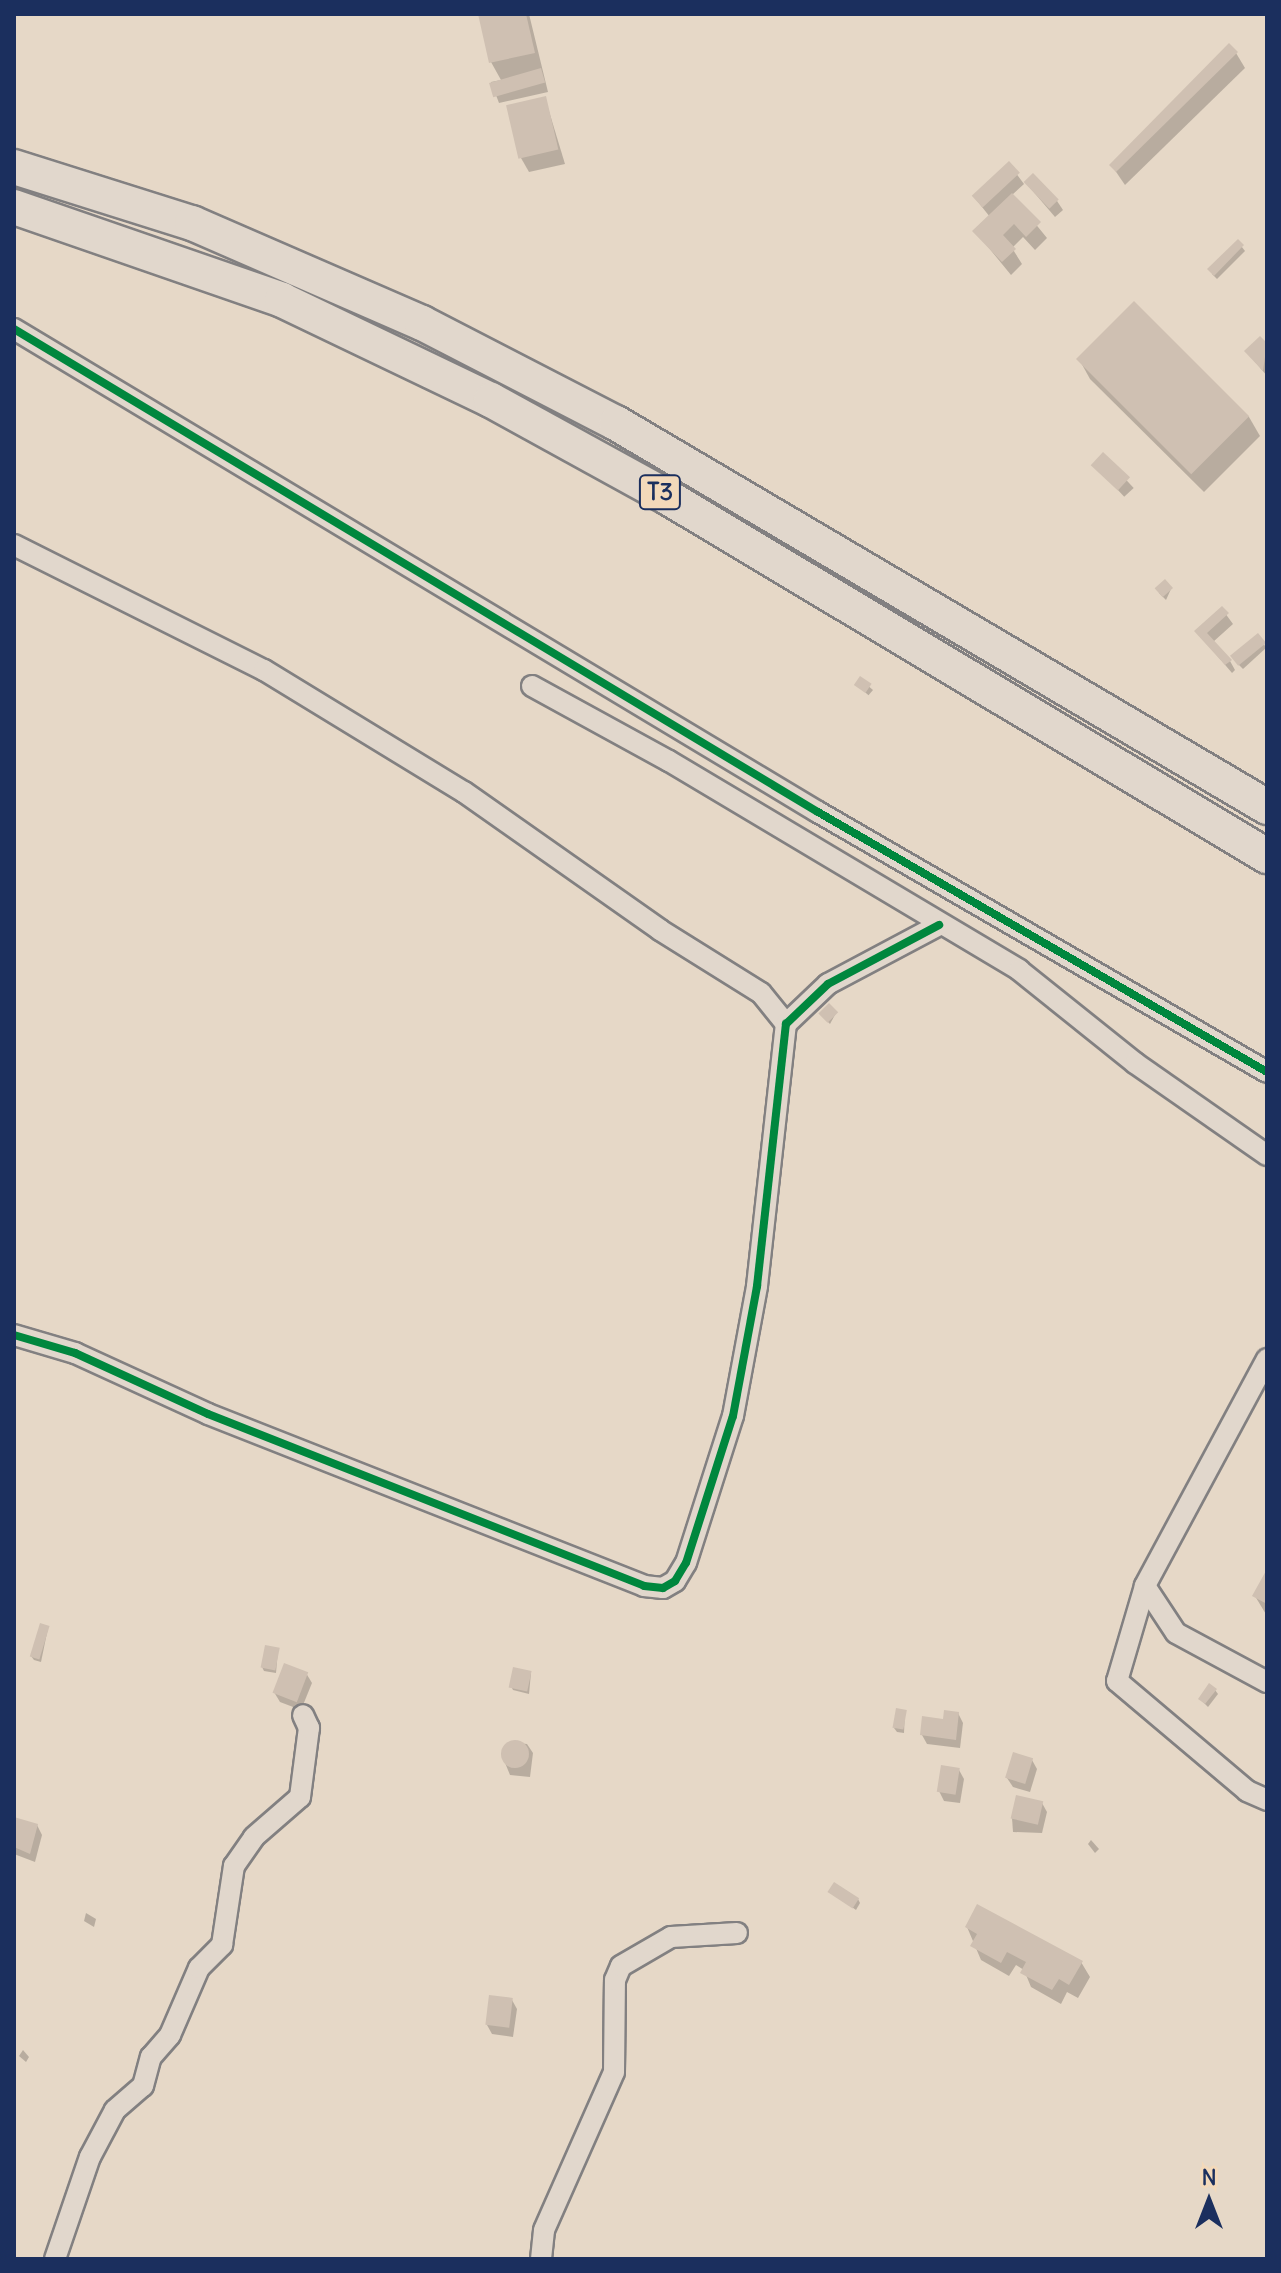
<!DOCTYPE html>
<style>
body{margin:0}
#map{position:relative;width:1281px;height:2273px;overflow:hidden;background:#e6d8c7;font-family:Delius,sans-serif}
div>[style]{position:absolute}
.shadow>*{inset:0;background:#0003;transform-origin:0 0}
.building>*{inset:0;background:#cfc0b2;transform-origin:0 0}
.round{border-radius:50%}
.roads{filter:drop-shadow(2px 0 #828081) drop-shadow(-2px 0 #828081) drop-shadow(0 2px #828081) drop-shadow(0 -2px #828081)}
.minor>*{height:20px;margin:-10px;padding:0 10px;transform-origin:10px;border-radius:10px;background:#e1d7cc}
.trunk>*{height:34px;margin:-17px;padding:0 17px;transform-origin:17px;border-radius:17px;background:#e1d7cc}
.cycleway>*{height:8px;margin:-4px;padding:0 4px;transform-origin:4px;border-radius:4px;background:#00873e}
span{translate:-50% -50%;white-space:nowrap;text-align:center;line-height:1.15;-webkit-text-stroke:6px #f3d9ba;paint-order:stroke}
.shield-label span{padding:2px 6px;background:#f3d9ba;border:2px solid;border-radius:6px;-webkit-text-stroke-width:0}
.shield-label{font-size:24px;color:#1b2f5e;font-weight:700}
.frame{position:absolute;inset:0;border:16px solid #1b2f5e;pointer-events:none}
.north{position:absolute;left:1169px;top:2161px;width:80px;height:80px;-webkit-text-stroke:6px #f3d9ba;paint-order:stroke;rotate:0deg;font-size:22px;font-weight:700;line-height:32px;text-align:center;color:#1b2f5e}
.north::after{content:'';display:block;margin:auto;width:28px;height:36px;background:#1b2f5e;clip-path:polygon(50% 0,100% 100%,50% 72%,0 100%)}
</style>
<div id="map">
<div class="shadow">
<i style="clip-path:polygon(480px 14px,529px 14px,548px 92px,499px 103px,491px 82px,501px 80px,491px 62px)"></i>
<i style="clip-path:polygon(1236px 53px,1245px 68px,1125px 185px,1112px 166px)"></i>
<i style="clip-path:polygon(545px 98px,565px 164px,529px 172px,521px 158px)"></i>
<i style="clip-path:polygon(1009px 164px,1024px 184px,1012px 195px,1047px 238px,1035px 250px,1023px 237px,1012px 248px,1022px 264px,1011px 275px,975px 231px,990px 217px,974px 197px)"></i>
<i style="clip-path:polygon(1026px 183px,1057px 201px,1063px 210px,1055px 217px)"></i>
<i style="clip-path:polygon(1238px 242px,1245px 251px,1217px 279px,1212px 274px)"></i>
<i style="clip-path:polygon(1134px 304px,1249px 417px,1260px 436px,1204px 492px,1090px 379px,1079px 359px)"></i>
<i style="clip-path:polygon(1260px 338px,1267px 346px,1267px 376px,1246px 351px)"></i>
<i style="left:1103px;top:455px;width:45px;height:13px;rotate:47deg"></i>
<i style="clip-path:polygon(1171px 589px,1166px 600px,1159px 593px)"></i>
<i style="clip-path:polygon(1222px 609px,1233px 624px,1213px 642px,1230px 661px,1235px 670px,1232px 673px,1197px 632px)"></i>
<i style="clip-path:polygon(1264px 644px,1266px 648px,1243px 669px,1236px 662px)"></i>
<i style="left:860px;top:679px;width:17px;height:7px;rotate:40deg"></i>
<i style="clip-path:polygon(836px 1013px,830px 1024px,823px 1017px)"></i>
<i style="clip-path:polygon(1267px 1573px,1267px 1616px,1255px 1596px)"></i>
<i style="clip-path:polygon(48px 1628px,41px 1662px,34px 1660px,31px 1656px)"></i>
<i style="clip-path:polygon(278px 1649px,276px 1673px,264px 1671px,262px 1667px)"></i>
<i style="clip-path:polygon(306px 1673px,312px 1683px,301px 1710px,280px 1702px,274px 1692px)"></i>
<i style="clip-path:polygon(531px 1673px,529px 1694px,513px 1690px,511px 1686px)"></i>
<i style="clip-path:polygon(1215px 1690px,1218px 1694px,1208px 1707px,1200px 1699px)"></i>
<i style="clip-path:polygon(905px 1711px,904px 1733px,897px 1732px,894px 1728px)"></i>
<i style="clip-path:polygon(958px 1713px,963px 1723px,960px 1748px,927px 1744px,922px 1735px)"></i>
<i style="clip-path:polygon(508px 1742px,527px 1744px,533px 1753px,530px 1777px,510px 1775px,501px 1753px,506px 1753px)"></i>
<i style="clip-path:polygon(1032px 1760px,1037px 1769px,1030px 1792px,1013px 1787px,1007px 1778px)"></i>
<i style="clip-path:polygon(959px 1770px,964px 1779px,960px 1803px,944px 1801px,939px 1791px)"></i>
<i style="clip-path:polygon(1042px 1803px,1047px 1812px,1042px 1833px,1013px 1832px,1012px 1818px)"></i>
<i style="clip-path:polygon(14px 1819px,37px 1825px,42px 1835px,35px 1862px,14px 1854px)"></i>
<i style="clip-path:polygon(1091px 1840px,1099px 1849px,1095px 1853px,1088px 1844px)"></i>
<i style="clip-path:polygon(831px 1892px,858px 1899px,860px 1903px,856px 1910px)"></i>
<i style="clip-path:polygon(86px 1913px,96px 1919px,94px 1927px,84px 1921px)"></i>
<i style="clip-path:polygon(967px 1927px,1081px 1962px,1090px 1977px,1078px 1998px,1067px 1992px,1061px 2004px,1031px 1987px,1024px 1970px,1016px 1965px,1009px 1976px,981px 1960px)"></i>
<i style="clip-path:polygon(512px 2000px,517px 2009px,513px 2037px,492px 2034px,487px 2025px)"></i>
<i style="clip-path:polygon(23px 2050px,29px 2057px,26px 2062px,19px 2056px)"></i>
</div>
<div class="building">
<i style="clip-path:polygon(478px 14px,526px 14px,535px 53px,489px 63px)"></i>
<i style="clip-path:polygon(1229px 43px,1238px 52px,1116px 172px,1109px 165px)"></i>
<i style="left:541px;top:68px;width:15px;height:54px;rotate:74deg"></i>
<i style="left:546px;top:96px;width:55px;height:41px;rotate:77deg"></i>
<i style="left:1009px;top:161px;width:16px;height:51px;rotate:47deg"></i>
<i style="left:1033px;top:173px;width:37px;height:13px;rotate:46deg"></i>
<i style="clip-path:polygon(1012px 193px,1041px 222px,1026px 237px,1014px 224px,1003px 235px,1016px 249px,1002px 262px,972px 231px)"></i>
<i style="clip-path:polygon(1238px 239px,1244px 245px,1214px 276px,1207px 269px)"></i>
<i style="left:1134px;top:301px;width:163px;height:82px;rotate:45deg"></i>
<i style="clip-path:polygon(1260px 336px,1267px 343px,1263px 371px,1244px 351px)"></i>
<i style="left:1103px;top:452px;width:37px;height:18px;rotate:43deg"></i>
<i style="left:1165px;top:579px;width:12px;height:14px;rotate:48deg"></i>
<i style="clip-path:polygon(1222px 606px,1229px 613px,1207px 633px,1232px 660px,1225px 665px,1194px 631px)"></i>
<i style="left:1258px;top:633px;width:13px;height:36px;rotate:51deg"></i>
<i style="left:860px;top:676px;width:14px;height:11px;rotate:34deg"></i>
<i style="left:829px;top:1003px;width:13px;height:15px;rotate:45deg"></i>
<i style="clip-path:polygon(1267px 1569px,1267px 1604px,1252px 1596px)"></i>
<i style="left:40px;top:1623px;width:10px;height:35px;rotate:17deg"></i>
<i style="left:265px;top:1645px;width:15px;height:23px;rotate:11deg"></i>
<i style="left:284px;top:1663px;width:26px;height:32px;rotate:21deg"></i>
<i style="left:513px;top:1667px;width:19px;height:21px;rotate:12deg"></i>
<i style="clip-path:polygon(1209px 1683px,1217px 1689px,1205px 1704px,1198px 1699px)"></i>
<i style="left:896px;top:1708px;width:11px;height:20px;rotate:10deg"></i>
<i style="clip-path:polygon(944px 1710px,959px 1712px,956px 1740px,920px 1735px,922px 1716px,943px 1719px)"></i>
<i class="round" style="left:501px;top:1740px;width:28px;height:28px"></i>
<i style="left:1013px;top:1752px;width:21px;height:27px;rotate:17deg"></i>
<i style="left:941px;top:1765px;width:19px;height:27px;rotate:9deg"></i>
<i style="left:1016px;top:1795px;width:28px;height:24px;rotate:13deg"></i>
<i style="clip-path:polygon(14px 1817px,38px 1824px,30px 1854px,14px 1847px)"></i>
<i style="left:834px;top:1882px;width:30px;height:12px;rotate:33deg"></i>
<i style="clip-path:polygon(977px 1904px,1083px 1961px,1069px 1985px,1059px 1979px,1052px 1990px,1020px 1973px,1026px 1962px,1007px 1952px,1001px 1963px,970px 1946px,977px 1934px,965px 1927px)"></i>
<i style="left:489px;top:1995px;width:24px;height:30px;rotate:7deg"></i>
</div>
<div class="roads">
<div class="minor">
<i style="left:14px;top:329px;width:938px;rotate:31deg"></i>
<i style="left:818px;top:812px;width:519px;rotate:30.07deg"></i>
<i style="left:14px;top:545px;width:280px;rotate:26.6deg"></i>
<i style="left:264px;top:670px;width:234px;rotate:31.4deg"></i>
<i style="left:464px;top:792px;width:240px;rotate:35.1deg"></i>
<i style="left:660px;top:930px;width:119px;rotate:32deg"></i>
<i style="left:761px;top:993px;width:40px;rotate:51deg"></i>
<i style="left:532px;top:686px;width:156px;rotate:28.7deg"></i>
<i style="left:669px;top:761px;width:408px;rotate:30.8deg"></i>
<i style="left:1019px;top:970px;width:149px;rotate:38.7deg"></i>
<i style="left:1135px;top:1063px;width:161px;rotate:34.9deg"></i>
<i style="left:14px;top:1335px;width:64px;rotate:16.4deg"></i>
<i style="left:75px;top:1353px;width:146px;rotate:24.6deg"></i>
<i style="left:208px;top:1414px;width:469px;rotate:21.5deg"></i>
<i style="left:644px;top:1586px;width:19px;rotate:6deg"></i>
<i style="left:663px;top:1588px;width:14px;rotate:-30deg"></i>
<i style="left:675px;top:1581px;width:21px;rotate:-59deg"></i>
<i style="left:686px;top:1563px;width:154px;rotate:-72.3deg"></i>
<i style="left:733px;top:1416px;width:132px;rotate:-79.5deg"></i>
<i style="left:757px;top:1286px;width:264px;rotate:-83.7deg"></i>
<i style="left:786px;top:1024px;width:58px;rotate:-43.6deg"></i>
<i style="left:828px;top:984px;width:126px;rotate:-28deg"></i>
<i style="left:1267px;top:1359px;width:258px;rotate:118.3deg"></i>
<i style="left:1145px;top:1586px;width:99px;rotate:106.4deg"></i>
<i style="left:1117px;top:1681px;width:170px;rotate:40.2deg"></i>
<i style="left:1247px;top:1791px;width:22px;rotate:24deg"></i>
<i style="left:1145px;top:1586px;width:56px;rotate:56.6deg"></i>
<i style="left:1176px;top:1633px;width:103px;rotate:28.3deg"></i>
<i style="left:55px;top:2259px;width:108px;rotate:-71.1deg"></i>
<i style="left:90px;top:2157px;width:53px;rotate:-62deg"></i>
<i style="left:115px;top:2110px;width:37px;rotate:-41deg"></i>
<i style="left:143px;top:2086px;width:30px;rotate:-75deg"></i>
<i style="left:151px;top:2057px;width:29px;rotate:-49deg"></i>
<i style="left:170px;top:2035px;width:73px;rotate:-66.6deg"></i>
<i style="left:199px;top:1968px;width:33px;rotate:-45deg"></i>
<i style="left:222px;top:1945px;width:80px;rotate:-81.4deg"></i>
<i style="left:234px;top:1866px;width:35px;rotate:-55deg"></i>
<i style="left:254px;top:1837px;width:61px;rotate:-41deg"></i>
<i style="left:300px;top:1797px;width:70px;rotate:-82.6deg"></i>
<i style="left:309px;top:1728px;width:14px;rotate:-115deg"></i>
<i style="left:541px;top:2259px;width:29px;rotate:-84deg"></i>
<i style="left:544px;top:2230px;width:173px;rotate:-66.1deg"></i>
<i style="left:614px;top:2072px;width:92px;rotate:-89.4deg"></i>
<i style="left:615px;top:1980px;width:15px;rotate:-67deg"></i>
<i style="left:621px;top:1966px;width:58px;rotate:-30.1deg"></i>
<i style="left:671px;top:1937px;width:66px;rotate:-3.5deg"></i>
</div>
<div class="trunk">
<i style="left:14px;top:167px;width:187px;rotate:17.5deg"></i>
<i style="left:192px;top:223px;width:251px;rotate:23.5deg"></i>
<i style="left:422px;top:323px;width:218px;rotate:27.3deg"></i>
<i style="left:616px;top:423px;width:756px;rotate:30.53deg"></i>
<i style="left:14px;top:207px;width:284px;rotate:19.1deg"></i>
<i style="left:282px;top:300px;width:232px;rotate:25.6deg"></i>
<i style="left:491px;top:400px;width:203px;rotate:28.8deg"></i>
<i style="left:669px;top:498px;width:697px;rotate:30.91deg"></i>
</div>
</div>
<div class="cycleway">
<i style="left:14px;top:329px;width:938px;rotate:31deg"></i>
<i style="left:818px;top:812px;width:519px;rotate:30.07deg"></i>
<i style="left:14px;top:1335px;width:64px;rotate:16.4deg"></i>
<i style="left:75px;top:1353px;width:146px;rotate:24.6deg"></i>
<i style="left:208px;top:1414px;width:469px;rotate:21.5deg"></i>
<i style="left:644px;top:1586px;width:19px;rotate:6deg"></i>
<i style="left:663px;top:1588px;width:14px;rotate:-30deg"></i>
<i style="left:675px;top:1581px;width:21px;rotate:-59deg"></i>
<i style="left:686px;top:1563px;width:154px;rotate:-72.3deg"></i>
<i style="left:733px;top:1416px;width:132px;rotate:-79.5deg"></i>
<i style="left:757px;top:1286px;width:264px;rotate:-83.7deg"></i>
<i style="left:786px;top:1024px;width:58px;rotate:-43.6deg"></i>
<i style="left:828px;top:984px;width:126px;rotate:-28deg"></i>
</div>
<div class="shield-label">
<span style="left:660px;top:492px">T3</span>
</div>
<div class="frame"></div>
<div class="north">N</div>
</div>
